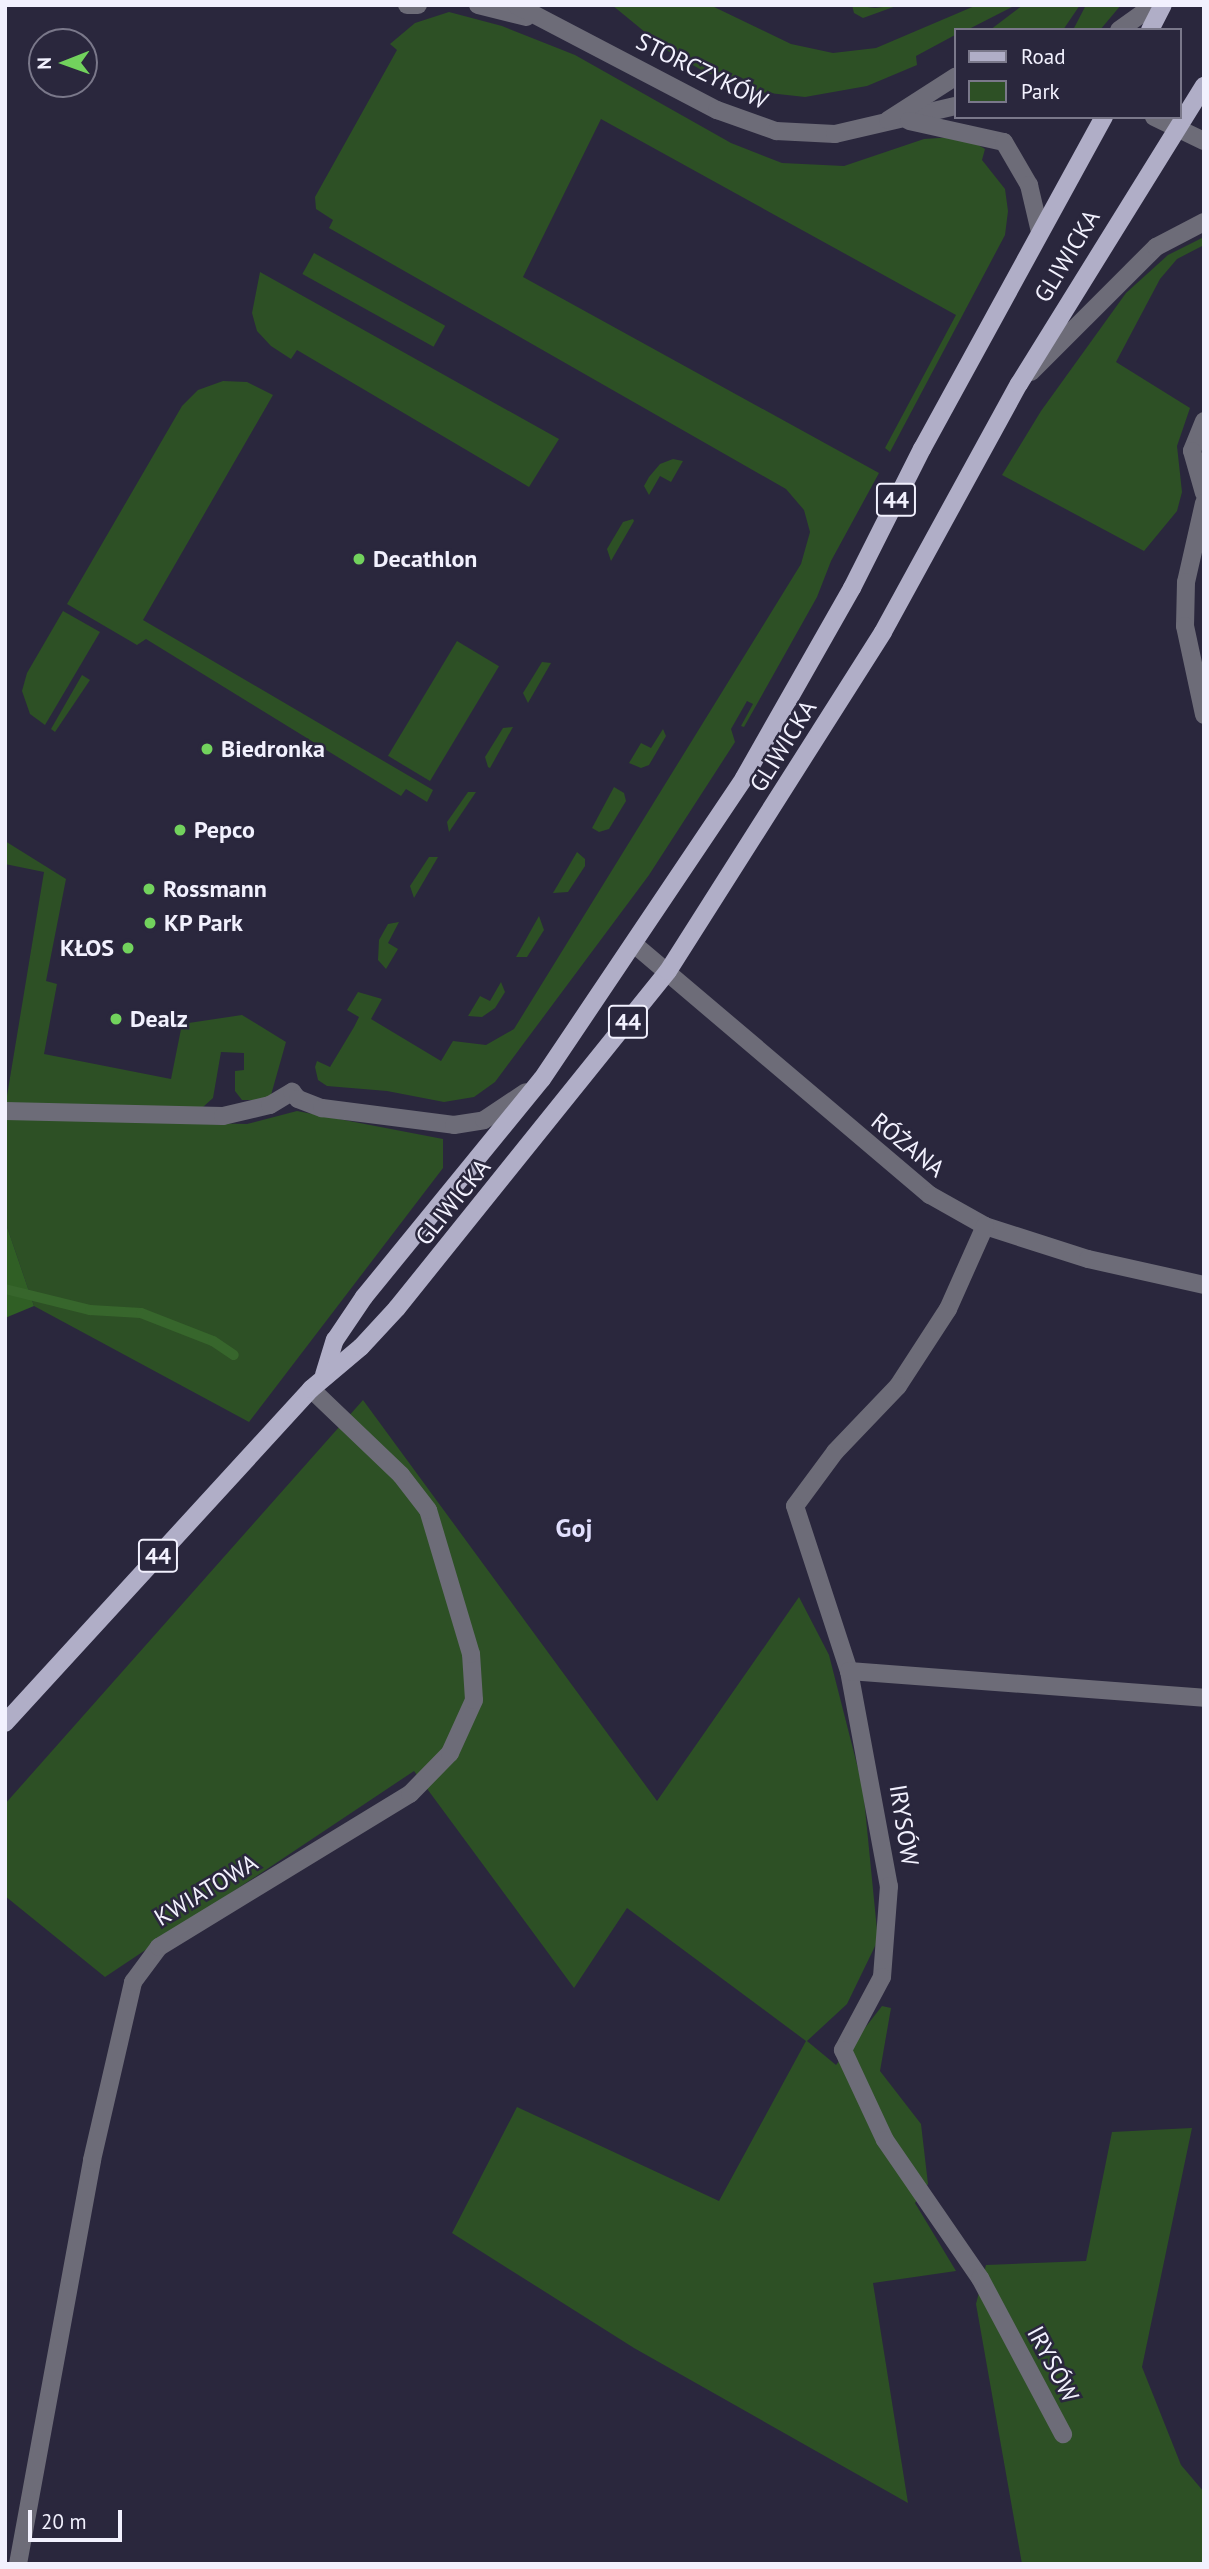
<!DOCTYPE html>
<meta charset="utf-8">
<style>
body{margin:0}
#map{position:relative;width:1209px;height:2569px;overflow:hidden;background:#2a273d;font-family:"PT Sans",sans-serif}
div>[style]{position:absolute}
.green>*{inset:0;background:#2d5025;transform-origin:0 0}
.forest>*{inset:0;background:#305f25}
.stream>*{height:10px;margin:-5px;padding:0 5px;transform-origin:5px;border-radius:5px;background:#37662c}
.minor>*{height:18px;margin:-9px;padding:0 9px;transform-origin:9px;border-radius:9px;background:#6d6c78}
.primary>*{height:18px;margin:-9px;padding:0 9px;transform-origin:9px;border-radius:9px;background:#b0aec7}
.dots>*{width:19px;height:19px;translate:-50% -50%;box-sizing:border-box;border:4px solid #2a273d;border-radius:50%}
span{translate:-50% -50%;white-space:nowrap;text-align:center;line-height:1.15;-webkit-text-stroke:5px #2a273d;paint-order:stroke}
.shield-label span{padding:2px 5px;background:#2a273d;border:2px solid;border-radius:5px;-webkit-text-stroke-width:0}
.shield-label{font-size:23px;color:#f2f1fe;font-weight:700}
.street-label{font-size:24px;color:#f2f1fe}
.poi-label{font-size:24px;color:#f2f1fe;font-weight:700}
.left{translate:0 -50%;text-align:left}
.right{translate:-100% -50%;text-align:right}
.neighbourhood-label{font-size:26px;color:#e2e0fe;font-weight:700}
.frame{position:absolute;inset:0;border:7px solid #f2f1fe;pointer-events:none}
.legend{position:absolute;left:954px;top:28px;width:228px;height:91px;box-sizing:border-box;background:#2a273d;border:2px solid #7a788a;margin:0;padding:9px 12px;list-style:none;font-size:21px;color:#f2f1fe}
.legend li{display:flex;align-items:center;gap:14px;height:35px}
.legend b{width:35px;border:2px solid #7a788a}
.north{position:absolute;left:28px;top:28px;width:70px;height:70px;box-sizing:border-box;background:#2a273d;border:2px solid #7a788a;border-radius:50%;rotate:269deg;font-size:19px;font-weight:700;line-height:28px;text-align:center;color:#f2f1fe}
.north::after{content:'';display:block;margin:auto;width:24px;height:32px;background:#72d25d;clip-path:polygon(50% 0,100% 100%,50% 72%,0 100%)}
.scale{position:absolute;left:28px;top:2510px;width:94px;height:32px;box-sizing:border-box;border:4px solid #f2f1fe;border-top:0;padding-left:9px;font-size:21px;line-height:24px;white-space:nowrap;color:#f2f1fe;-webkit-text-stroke:5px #2a273d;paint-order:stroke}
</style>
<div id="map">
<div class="green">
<i style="clip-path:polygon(612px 5px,710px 5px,791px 44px,833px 53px,876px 48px,977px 5px,1016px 5px,967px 30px,955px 30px,955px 35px,916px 56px,917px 65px,867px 86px,805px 97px,759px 92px,705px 72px,668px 51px)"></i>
<i style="clip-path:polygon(852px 5px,875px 8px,899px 5px,863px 18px,854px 13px)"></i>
<i style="clip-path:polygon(1023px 5px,1080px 5px,1063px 30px,990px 30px)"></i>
<i style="clip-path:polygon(1086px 5px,1121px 5px,1100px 30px,1073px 30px)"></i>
<i style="clip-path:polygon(449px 12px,502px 26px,575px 55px,731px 143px,782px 163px,844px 166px,924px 139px,954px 137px,973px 142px,985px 149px,982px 160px,1005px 189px,1008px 211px,1005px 235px,890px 452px,885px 448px,956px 315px,601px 119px,523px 277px,879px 473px,831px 561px,817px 597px,744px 727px,741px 726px,753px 704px,747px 701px,731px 729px,735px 742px,649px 875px,495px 1082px,474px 1097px,444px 1102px,387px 1091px,327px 1086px,318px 1080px,315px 1067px,317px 1061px,330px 1067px,354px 1027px,359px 1017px,347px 1010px,358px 992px,382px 999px,371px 1019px,441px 1061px,453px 1041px,486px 1045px,514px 1029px,801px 564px,810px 532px,804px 510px,786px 489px,329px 228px,333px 220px,316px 209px,315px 197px,397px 50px,390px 44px,415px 23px)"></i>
<i style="clip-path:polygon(1204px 237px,1204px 245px,1177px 259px,1160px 279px,1116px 362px,1190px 408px,1177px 446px,1182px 492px,1177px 511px,1144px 551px,1002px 475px,1041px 411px,1126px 293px,1168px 255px)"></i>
<i style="left:314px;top:253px;width:150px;height:24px;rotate:29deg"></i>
<i style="clip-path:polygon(260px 272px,559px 439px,529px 487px,297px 350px,291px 359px,271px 346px,257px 331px,252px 313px)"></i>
<i style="clip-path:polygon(223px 381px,247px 382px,273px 395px,143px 620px,433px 790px,427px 802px,406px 789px,401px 796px,146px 639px,137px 645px,67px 604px,182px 406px,198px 390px)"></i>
<i style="clip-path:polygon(673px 459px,683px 461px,671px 482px,660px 476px,649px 495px,644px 486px,649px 477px,660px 464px)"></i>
<i style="clip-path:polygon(633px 519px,634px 521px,611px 561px,607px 549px,623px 522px)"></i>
<i style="clip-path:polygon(63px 611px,100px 632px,45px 725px,30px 714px,22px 691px,27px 673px)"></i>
<i style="left:457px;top:641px;width:49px;height:134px;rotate:31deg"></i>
<i style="clip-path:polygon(542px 662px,551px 663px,528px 703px,523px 693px)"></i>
<i style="clip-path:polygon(82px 675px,90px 680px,55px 732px,51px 729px)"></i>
<i style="clip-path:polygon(513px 727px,490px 768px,488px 767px,485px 757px,503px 728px)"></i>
<i style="clip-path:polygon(663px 729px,666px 736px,649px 765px,641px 768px,629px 763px,641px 743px,651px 748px)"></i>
<i style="clip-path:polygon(614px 787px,624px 793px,626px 801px,609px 829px,599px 832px,592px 828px)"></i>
<i style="clip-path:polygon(468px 792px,476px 792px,449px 832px,447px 822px)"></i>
<i style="clip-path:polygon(5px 841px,66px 879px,46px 981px,57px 984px,44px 1054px,171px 1079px,182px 1024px,242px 1015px,286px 1042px,271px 1095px,265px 1100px,242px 1100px,235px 1091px,235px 1071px,244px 1070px,244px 1053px,221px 1052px,213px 1098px,203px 1107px,5px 1108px,44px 872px,5px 864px)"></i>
<i style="clip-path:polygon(577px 852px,585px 859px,585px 866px,568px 892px,553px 893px)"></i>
<i style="clip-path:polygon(429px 857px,438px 857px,414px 898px,410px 886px)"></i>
<i style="clip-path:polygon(539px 916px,544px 930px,527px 957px,516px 957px)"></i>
<i style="clip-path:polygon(399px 922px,388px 943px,398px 949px,386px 969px,378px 960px,379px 940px,388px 924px)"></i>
<i style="clip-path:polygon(501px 982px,505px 992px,495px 1008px,482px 1017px,468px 1016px,480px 996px,490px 1001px)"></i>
<i style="clip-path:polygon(297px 1111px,443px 1139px,443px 1168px,249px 1422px,34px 1306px,5px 1221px,5px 1119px,247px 1124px)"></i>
<i style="clip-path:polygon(363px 1400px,657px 1801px,799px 1597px,829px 1655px,863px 1788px,878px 1940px,847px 2004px,807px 2041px,836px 2065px,882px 2006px,891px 2008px,880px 2071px,921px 2124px,928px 2184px,915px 2203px,956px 2271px,873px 2283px,908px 2503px,634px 2348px,452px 2233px,517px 2107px,719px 2201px,806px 2041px,627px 1908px,574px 1988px,414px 1771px,105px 1977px,5px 1896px,5px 1804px)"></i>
<i style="clip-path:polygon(1192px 2128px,1142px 2367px,1181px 2465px,1204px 2492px,1204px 2564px,1022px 2564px,976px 2304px,986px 2265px,1086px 2261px,1112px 2132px)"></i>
</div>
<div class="forest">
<i style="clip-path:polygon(5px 1221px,34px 1306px,5px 1318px)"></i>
</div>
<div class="stream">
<i style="left:5px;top:1289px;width:88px;rotate:13.9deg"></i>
<i style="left:90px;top:1310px;width:51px;rotate:3.4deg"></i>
<i style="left:141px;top:1313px;width:77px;rotate:21.3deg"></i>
<i style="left:213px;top:1341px;width:25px;rotate:34deg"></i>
</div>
<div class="minor">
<i style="left:407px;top:5px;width:11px"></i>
<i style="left:478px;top:5px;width:50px;rotate:13.8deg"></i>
<i style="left:516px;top:5px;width:227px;rotate:27.6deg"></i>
<i style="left:717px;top:110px;width:63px;rotate:19.6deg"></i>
<i style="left:776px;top:131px;width:59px;rotate:2.9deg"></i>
<i style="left:835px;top:134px;width:123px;rotate:-13.1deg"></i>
<i style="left:1119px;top:30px;width:43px;rotate:-35.5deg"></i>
<i style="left:1154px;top:117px;width:55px;rotate:25.6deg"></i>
<i style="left:888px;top:120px;width:80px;rotate:-32.7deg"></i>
<i style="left:909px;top:121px;width:97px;rotate:12.5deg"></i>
<i style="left:1004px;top:142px;width:50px;rotate:59.8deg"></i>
<i style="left:1029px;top:185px;width:48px;rotate:76.8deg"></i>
<i style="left:1031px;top:372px;width:177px;rotate:-45deg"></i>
<i style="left:1156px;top:247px;width:54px;rotate:-27.5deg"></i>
<i style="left:1204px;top:421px;width:32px;rotate:112deg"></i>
<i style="left:1192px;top:451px;width:44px;rotate:74.1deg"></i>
<i style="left:1204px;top:503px;width:81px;rotate:102.8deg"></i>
<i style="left:1186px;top:582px;width:44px;rotate:91.3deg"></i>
<i style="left:1185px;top:626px;width:91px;rotate:77.9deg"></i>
<i style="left:635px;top:945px;width:387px;rotate:40.3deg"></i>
<i style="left:930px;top:1195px;width:63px;rotate:29.4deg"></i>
<i style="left:985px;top:1226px;width:108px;rotate:17.8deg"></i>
<i style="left:1088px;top:1259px;width:119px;rotate:12.6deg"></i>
<i style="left:5px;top:1111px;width:218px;rotate:1.3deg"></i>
<i style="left:223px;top:1116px;width:48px;rotate:-13.2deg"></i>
<i style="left:270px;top:1105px;width:26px;rotate:-31deg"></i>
<i style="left:292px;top:1092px;width:9px;rotate:49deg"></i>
<i style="left:298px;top:1099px;width:26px;rotate:21deg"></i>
<i style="left:322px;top:1108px;width:133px;rotate:7.3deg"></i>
<i style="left:454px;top:1125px;width:30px;rotate:-9deg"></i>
<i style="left:484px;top:1120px;width:50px;rotate:-33.7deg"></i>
<i style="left:985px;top:1226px;width:91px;rotate:114deg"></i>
<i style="left:948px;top:1309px;width:92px;rotate:123deg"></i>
<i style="left:898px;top:1386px;width:91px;rotate:133.7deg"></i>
<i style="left:835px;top:1452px;width:67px;rotate:126.5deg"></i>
<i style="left:795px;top:1506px;width:174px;rotate:71.9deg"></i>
<i style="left:849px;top:1671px;width:219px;rotate:79.5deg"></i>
<i style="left:889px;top:1886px;width:91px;rotate:94.4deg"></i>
<i style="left:882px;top:1977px;width:83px;rotate:118.1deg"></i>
<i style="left:843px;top:2050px;width:99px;rotate:65deg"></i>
<i style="left:885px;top:2140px;width:168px;rotate:55.5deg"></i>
<i style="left:980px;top:2278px;width:177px;rotate:62deg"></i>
<i style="left:849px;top:1671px;width:356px;rotate:4.3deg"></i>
<i style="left:18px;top:2564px;width:411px;rotate:-79.6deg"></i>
<i style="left:92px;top:2160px;width:183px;rotate:-77deg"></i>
<i style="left:133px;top:1982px;width:44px;rotate:-53.4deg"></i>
<i style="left:159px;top:1947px;width:294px;rotate:-31.4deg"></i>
<i style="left:410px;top:1794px;width:57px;rotate:-45.7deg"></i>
<i style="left:450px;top:1753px;width:58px;rotate:-65.6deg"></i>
<i style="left:474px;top:1700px;width:46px;rotate:-93.7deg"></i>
<i style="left:471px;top:1654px;width:150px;rotate:-106.6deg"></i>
<i style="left:428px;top:1510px;width:44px;rotate:-127.6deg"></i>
<i style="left:401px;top:1475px;width:124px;rotate:-136.3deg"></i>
</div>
<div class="primary">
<i style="left:1150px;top:30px;width:28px;rotate:-63deg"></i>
<i style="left:324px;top:1375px;width:37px;rotate:-73deg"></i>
<i style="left:335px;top:1340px;width:52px;rotate:-56deg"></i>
<i style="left:364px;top:1297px;width:281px;rotate:-50.8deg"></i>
<i style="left:542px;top:1079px;width:362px;rotate:-56.1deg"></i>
<i style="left:744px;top:778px;width:219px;rotate:-60.4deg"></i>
<i style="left:852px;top:588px;width:156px;rotate:-63.3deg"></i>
<i style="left:922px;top:449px;width:379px;rotate:-61.3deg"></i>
<i style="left:5px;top:1723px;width:453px;rotate:-47.5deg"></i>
<i style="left:311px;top:1389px;width:65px;rotate:-40deg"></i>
<i style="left:361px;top:1347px;width:53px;rotate:-47.3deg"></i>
<i style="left:397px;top:1308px;width:432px;rotate:-51.2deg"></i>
<i style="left:668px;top:971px;width:401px;rotate:-57.6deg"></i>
<i style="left:883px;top:632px;width:283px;rotate:-61.3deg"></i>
<i style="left:1019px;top:384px;width:351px;rotate:-58.2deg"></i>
</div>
<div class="dots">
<i style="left:359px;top:559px;background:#72d25d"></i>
<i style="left:207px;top:749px;background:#72d25d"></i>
<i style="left:180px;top:830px;background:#72d25d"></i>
<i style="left:149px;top:889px;background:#72d25d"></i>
<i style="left:150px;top:923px;background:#72d25d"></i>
<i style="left:128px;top:948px;background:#72d25d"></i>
<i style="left:116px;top:1019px;background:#72d25d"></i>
</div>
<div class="shield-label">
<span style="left:896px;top:500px">44</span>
<span style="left:628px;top:1022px">44</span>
<span style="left:158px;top:1556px">44</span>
</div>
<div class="street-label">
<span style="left:702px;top:71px;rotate:26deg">STORCZYKÓW</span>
<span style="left:1067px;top:256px;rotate:-59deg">GLIWICKA</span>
<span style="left:783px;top:746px;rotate:-58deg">GLIWICKA</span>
<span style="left:908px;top:1145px;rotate:39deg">RÓŻANA</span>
<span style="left:453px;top:1202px;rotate:-51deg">GLIWICKA</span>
<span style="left:904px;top:1825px;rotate:81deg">IRYSÓW</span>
<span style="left:206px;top:1890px;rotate:-31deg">KWIATOWA</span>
<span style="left:1053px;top:2364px;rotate:62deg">IRYSÓW</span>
</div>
<div class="poi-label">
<span class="left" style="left:373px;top:559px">Decathlon</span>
<span class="left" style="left:221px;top:749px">Biedronka</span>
<span class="left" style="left:194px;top:830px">Pepco</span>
<span class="left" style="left:163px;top:889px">Rossmann</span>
<span class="left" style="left:164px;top:923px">KP Park</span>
<span class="right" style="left:114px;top:948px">KŁOS</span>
<span class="left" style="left:130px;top:1019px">Dealz</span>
</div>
<div class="neighbourhood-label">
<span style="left:574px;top:1528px">Goj</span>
</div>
<div class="frame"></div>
<ul class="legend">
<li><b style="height:9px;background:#b0aec7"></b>Road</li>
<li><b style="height:19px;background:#2d5025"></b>Park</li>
</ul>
<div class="north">N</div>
<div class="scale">20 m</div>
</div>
